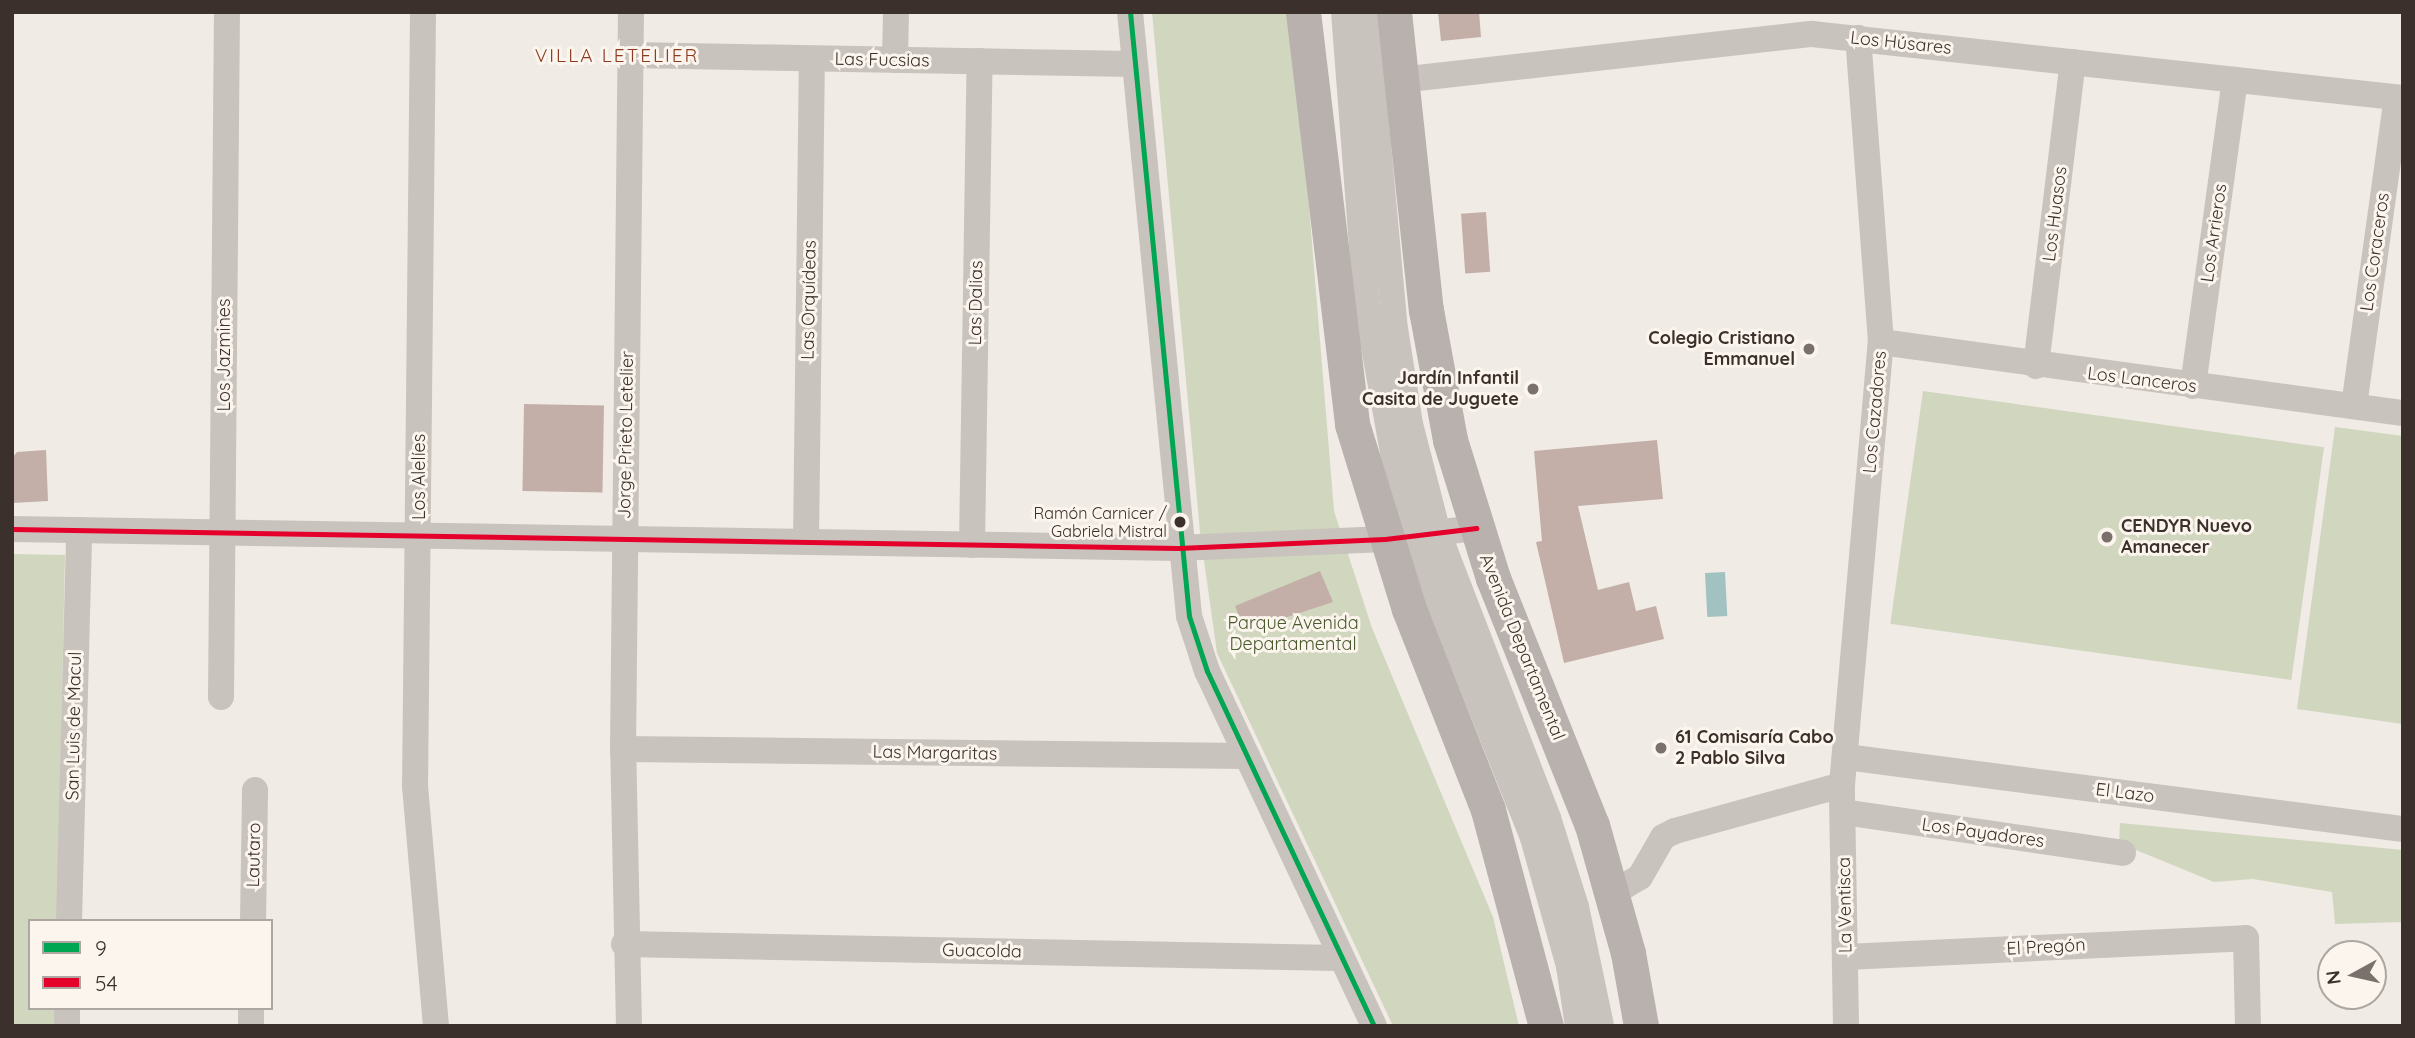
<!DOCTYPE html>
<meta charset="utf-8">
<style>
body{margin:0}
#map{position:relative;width:2415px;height:1038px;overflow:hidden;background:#f0ebe5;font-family:Quicksand,sans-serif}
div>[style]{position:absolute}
.green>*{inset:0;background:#d1d6bf;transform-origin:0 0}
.water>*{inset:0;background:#a1c2c1;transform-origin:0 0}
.building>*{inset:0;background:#c3afa7;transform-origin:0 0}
.minor>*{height:26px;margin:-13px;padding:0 13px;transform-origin:13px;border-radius:13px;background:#c9c3be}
.major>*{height:35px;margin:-17.5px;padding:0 17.5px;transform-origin:17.5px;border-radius:17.5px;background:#b8b1ad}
.bus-1>*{height:5px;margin:-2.5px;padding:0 2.5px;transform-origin:2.5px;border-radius:2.5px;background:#00a651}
.bus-2>*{height:5px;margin:-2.5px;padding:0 2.5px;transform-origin:2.5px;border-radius:2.5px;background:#e4002b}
.dots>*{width:19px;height:19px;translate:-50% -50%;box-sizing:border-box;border:4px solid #fbf5ee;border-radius:50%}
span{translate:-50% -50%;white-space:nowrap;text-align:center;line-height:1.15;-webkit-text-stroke:6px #fbf5ee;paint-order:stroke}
.bus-label{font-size:16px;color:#3b302b}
.right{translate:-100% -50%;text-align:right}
.street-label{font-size:18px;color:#3b302b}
.poi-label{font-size:18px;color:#3b302b;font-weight:700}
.left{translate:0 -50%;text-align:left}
.park-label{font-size:18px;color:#4a5a2e}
.neighbourhood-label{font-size:19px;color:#8c3b22;letter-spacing:2px}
.frame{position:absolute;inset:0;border:14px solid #3b302b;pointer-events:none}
.legend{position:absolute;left:28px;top:919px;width:245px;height:91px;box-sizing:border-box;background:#fbf5ee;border:2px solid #aea6a0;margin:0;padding:9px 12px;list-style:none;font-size:21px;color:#3b302b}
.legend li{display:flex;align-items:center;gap:14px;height:35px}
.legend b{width:35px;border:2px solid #aea6a0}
.north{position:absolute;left:2317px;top:940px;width:70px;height:70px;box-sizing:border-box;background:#fbf5ee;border:2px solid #aea6a0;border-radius:50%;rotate:262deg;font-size:19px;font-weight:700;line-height:28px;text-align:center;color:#3b302b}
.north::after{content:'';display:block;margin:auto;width:24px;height:32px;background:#7a716c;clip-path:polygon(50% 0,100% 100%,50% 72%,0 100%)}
</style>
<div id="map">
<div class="green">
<i style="clip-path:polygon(1152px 12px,1293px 12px,1334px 511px,1372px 628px,1493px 917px,1519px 1026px,1393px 1026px,1217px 653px,1200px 532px)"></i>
<i style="left:1923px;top:391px;width:405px;height:235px;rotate:8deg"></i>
<i style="clip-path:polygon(2335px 427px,2403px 436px,2403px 724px,2297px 709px)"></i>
<i style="clip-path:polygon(12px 554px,65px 555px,57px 921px,30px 921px,30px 1008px,55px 1008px,55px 1026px,12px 1026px)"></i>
<i style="clip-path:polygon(2120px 823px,2403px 850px,2403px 922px,2335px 924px,2332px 892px,2253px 879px,2214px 882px,2119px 843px)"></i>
</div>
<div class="water">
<i style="left:1725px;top:572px;width:44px;height:20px;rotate:87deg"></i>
</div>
<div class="building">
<i style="clip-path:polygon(1438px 12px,1479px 12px,1481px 37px,1441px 41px)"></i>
<i style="left:1486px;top:212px;width:60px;height:25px;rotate:86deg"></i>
<i style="left:524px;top:404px;width:80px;height:87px;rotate:1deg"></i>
<i style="clip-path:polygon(1657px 440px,1663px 499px,1578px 506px,1598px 590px,1629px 582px,1636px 611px,1656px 606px,1664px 639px,1564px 663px,1536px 542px,1542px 541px,1534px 451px)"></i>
<i style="clip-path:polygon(46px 450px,48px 501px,12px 503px,12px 458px,17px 452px)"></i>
<i style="clip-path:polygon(1320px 571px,1333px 602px,1245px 631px,1235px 606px)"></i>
</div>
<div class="minor">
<i style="left:423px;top:12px;width:774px;rotate:90.59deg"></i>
<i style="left:415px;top:786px;width:241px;rotate:85deg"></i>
<i style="left:1130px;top:12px;width:607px;rotate:84.42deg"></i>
<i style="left:1189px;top:616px;width:58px;rotate:71.9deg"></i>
<i style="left:1207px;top:671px;width:392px;rotate:64.8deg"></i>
<i style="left:1344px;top:12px;width:297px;rotate:85.6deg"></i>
<i style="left:1367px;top:308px;width:170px;rotate:79.8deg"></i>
<i style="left:1397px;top:475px;width:99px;rotate:73deg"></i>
<i style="left:1426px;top:570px;width:289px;rotate:68.2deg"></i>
<i style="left:1533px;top:838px;width:133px;rotate:74.3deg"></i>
<i style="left:1569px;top:966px;width:61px;rotate:81.5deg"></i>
<i style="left:1366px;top:12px;width:311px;rotate:84.8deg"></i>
<i style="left:1394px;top:322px;width:103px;rotate:81.1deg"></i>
<i style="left:1410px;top:424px;width:113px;rotate:75.6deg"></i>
<i style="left:1438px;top:533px;width:305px;rotate:68.9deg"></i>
<i style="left:1548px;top:818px;width:93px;rotate:72.5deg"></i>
<i style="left:1576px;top:907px;width:122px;rotate:78.1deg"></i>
<i style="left:630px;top:55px;width:503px;rotate:1.03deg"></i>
<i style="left:895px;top:60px;width:48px;rotate:-88.8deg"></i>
<i style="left:1400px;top:80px;width:415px;rotate:-6.4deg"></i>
<i style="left:1812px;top:34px;width:594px;rotate:6.18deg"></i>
<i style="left:1881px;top:342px;width:527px;rotate:7.75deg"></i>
<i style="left:2036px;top:366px;width:306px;rotate:-83.1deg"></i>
<i style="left:2193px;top:386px;width:309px;rotate:-82.2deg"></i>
<i style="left:2354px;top:406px;width:311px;rotate:-82.1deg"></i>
<i style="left:12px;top:529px;width:1166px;rotate:0.93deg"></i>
<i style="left:1178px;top:548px;width:207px;rotate:-2.5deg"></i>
<i style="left:1385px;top:539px;width:92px;rotate:-6.9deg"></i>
<i style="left:806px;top:542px;width:483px;rotate:-89.3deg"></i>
<i style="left:972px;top:545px;width:484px;rotate:-89.1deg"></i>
<i style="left:221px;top:697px;width:685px;rotate:-89.5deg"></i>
<i style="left:623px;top:749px;width:624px;rotate:0.64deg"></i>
<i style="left:1846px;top:757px;width:562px;rotate:7.37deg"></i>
<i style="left:1843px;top:812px;width:283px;rotate:8.3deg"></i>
<i style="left:1613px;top:893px;width:31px;rotate:-31deg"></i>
<i style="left:1640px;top:877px;width:46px;rotate:-60.1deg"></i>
<i style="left:1663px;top:837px;width:13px;rotate:-27deg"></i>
<i style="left:1675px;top:831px;width:173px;rotate:-15.4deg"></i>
<i style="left:69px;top:921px;width:391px;rotate:-88.5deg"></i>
<i style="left:253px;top:921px;width:131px;rotate:-89.1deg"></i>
<i style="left:624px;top:944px;width:715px;rotate:1.12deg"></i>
<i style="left:1846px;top:957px;width:400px;rotate:-2.7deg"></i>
<i style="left:2246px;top:938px;width:88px;rotate:88.7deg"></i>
<i style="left:67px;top:1026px;width:18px;rotate:-90deg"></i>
<i style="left:251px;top:1026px;width:18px;rotate:-90deg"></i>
<i style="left:629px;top:1026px;width:277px;rotate:-91.2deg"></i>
<i style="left:623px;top:749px;width:737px;rotate:-89.38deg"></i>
<i style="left:1846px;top:1026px;width:241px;rotate:-91deg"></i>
<i style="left:1842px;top:785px;width:445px;rotate:-85deg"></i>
<i style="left:1881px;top:342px;width:305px;rotate:-94.3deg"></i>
</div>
<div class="major">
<i style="left:1303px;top:12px;width:415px;rotate:83.2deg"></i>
<i style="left:1352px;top:424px;width:194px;rotate:72.9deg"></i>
<i style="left:1409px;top:609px;width:216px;rotate:68.5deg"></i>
<i style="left:1488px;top:810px;width:224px;rotate:75deg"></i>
<i style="left:1394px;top:12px;width:300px;rotate:83.9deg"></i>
<i style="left:1426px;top:310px;width:132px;rotate:79.5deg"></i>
<i style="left:1450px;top:440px;width:145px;rotate:72.7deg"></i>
<i style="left:1493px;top:578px;width:266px;rotate:68.2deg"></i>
<i style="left:1592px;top:825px;width:133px;rotate:74.3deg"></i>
<i style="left:1628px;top:953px;width:74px;rotate:79.9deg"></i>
</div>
<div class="bus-1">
<i style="left:1130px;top:12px;width:607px;rotate:84.42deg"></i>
<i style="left:1189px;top:616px;width:58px;rotate:71.9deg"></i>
<i style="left:1207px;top:671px;width:392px;rotate:64.8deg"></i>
</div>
<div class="bus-2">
<i style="left:12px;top:529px;width:1166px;rotate:0.93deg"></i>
<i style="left:1178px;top:548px;width:207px;rotate:-2.5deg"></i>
<i style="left:1385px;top:539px;width:92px;rotate:-6.9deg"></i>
</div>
<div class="dots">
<i style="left:1809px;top:349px;background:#7a716c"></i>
<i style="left:1533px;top:389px;background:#7a716c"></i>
<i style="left:1180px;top:522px;background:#3b302b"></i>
<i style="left:2107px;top:537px;background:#7a716c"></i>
<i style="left:1661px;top:748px;background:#7a716c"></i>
</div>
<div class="bus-label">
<span class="right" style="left:1167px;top:522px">Ramón Carnicer /<br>Gabriela Mistral</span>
</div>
<div class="street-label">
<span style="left:1901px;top:43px;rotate:6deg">Los Húsares</span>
<span style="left:882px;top:60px;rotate:1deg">Las Fucsias</span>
<span style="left:2055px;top:214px;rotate:-83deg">Los Huasos</span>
<span style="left:2214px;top:233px;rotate:-82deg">Los Arrieros</span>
<span style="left:2375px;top:252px;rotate:-82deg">Los Coraceros</span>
<span style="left:809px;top:300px;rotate:-89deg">Las Orquídeas</span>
<span style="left:976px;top:303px;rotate:-89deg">Las Dalias</span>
<span style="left:224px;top:355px;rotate:-90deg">Los Jazmines</span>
<span style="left:2142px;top:380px;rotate:7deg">Los Lanceros</span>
<span style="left:1875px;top:412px;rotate:-85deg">Los Cazadores</span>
<span style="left:626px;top:435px;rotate:-89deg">Jorge Prieto Letelier</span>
<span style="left:419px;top:477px;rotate:-90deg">Los Alelíes</span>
<span style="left:1522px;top:647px;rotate:68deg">Avenida Departamental</span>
<span style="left:74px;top:726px;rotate:-89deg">San Luis de Macul</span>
<span style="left:935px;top:753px;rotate:1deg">Las Margaritas</span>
<span style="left:2125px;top:793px;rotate:7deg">El Lazo</span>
<span style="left:1983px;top:833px;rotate:8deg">Los Payadores</span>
<span style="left:254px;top:855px;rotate:-89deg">Lautaro</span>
<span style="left:1845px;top:905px;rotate:-91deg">La Ventisca</span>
<span style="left:2046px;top:947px;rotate:-3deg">El Pregón</span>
<span style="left:982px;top:951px;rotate:1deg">Guacolda</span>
</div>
<div class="poi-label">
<span class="right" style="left:1795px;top:349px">Colegio Cristiano<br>Emmanuel</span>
<span class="right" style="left:1519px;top:389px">Jardín Infantil<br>Casita de Juguete</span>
<span class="left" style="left:2121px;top:537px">CENDYR Nuevo<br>Amanecer</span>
<span class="left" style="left:1675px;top:748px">61 Comisaría Cabo<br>2 Pablo Silva</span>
</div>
<div class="park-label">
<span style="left:1293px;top:634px">Parque Avenida<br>Departamental</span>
</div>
<div class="neighbourhood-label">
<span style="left:617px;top:56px">VILLA LETELIER</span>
</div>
<div class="frame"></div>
<ul class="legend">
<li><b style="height:9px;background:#00a651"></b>9</li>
<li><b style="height:9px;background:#e4002b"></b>54</li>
</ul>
<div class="north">N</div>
</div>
